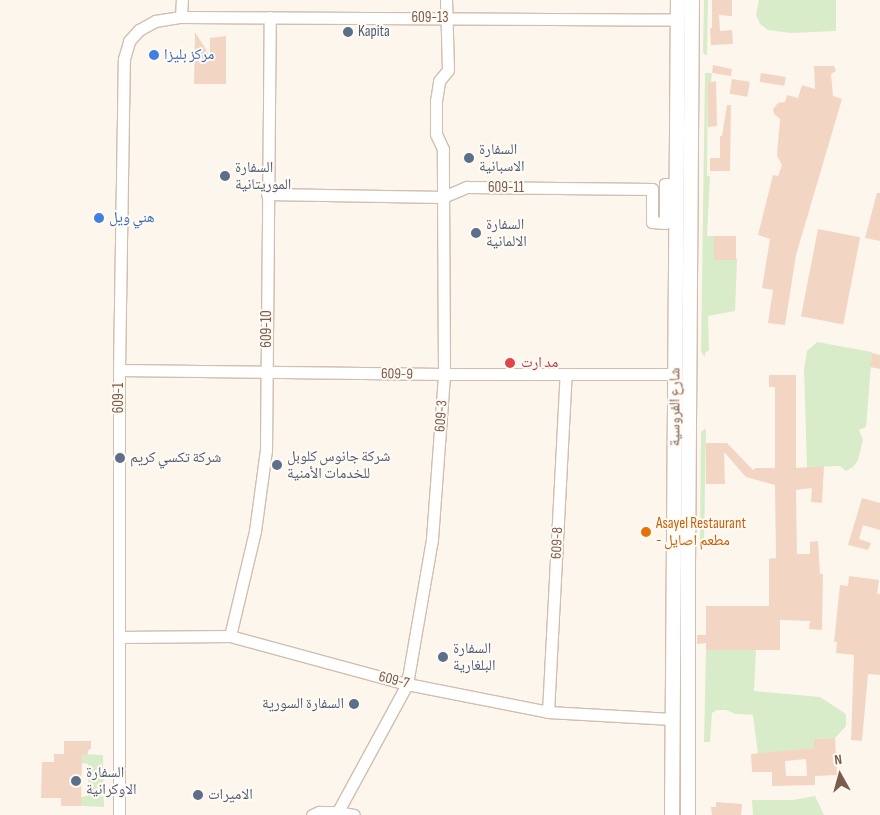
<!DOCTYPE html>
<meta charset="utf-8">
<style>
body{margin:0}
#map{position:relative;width:880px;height:815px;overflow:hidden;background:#fdf6ec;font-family:"Sofia Sans Condensed","Noto Naskh Arabic",sans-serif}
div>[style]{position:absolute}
.green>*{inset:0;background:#d8ecc9}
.building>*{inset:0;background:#f3d5c3;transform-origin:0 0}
.roads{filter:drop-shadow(1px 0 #d1beb0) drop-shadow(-1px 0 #d1beb0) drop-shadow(0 1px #d1beb0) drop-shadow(0 -1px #d1beb0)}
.minor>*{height:11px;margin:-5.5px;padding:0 5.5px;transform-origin:5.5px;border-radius:5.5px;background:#fff}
.tertiary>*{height:14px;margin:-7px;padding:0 7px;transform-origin:7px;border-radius:7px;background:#fff}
.dots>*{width:14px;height:14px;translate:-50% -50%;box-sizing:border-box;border:2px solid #fffaf3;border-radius:50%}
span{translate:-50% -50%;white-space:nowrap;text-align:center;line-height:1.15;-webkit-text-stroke:4px #fffaf3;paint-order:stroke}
.street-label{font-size:15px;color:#7a5c4d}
.service-label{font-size:15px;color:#4e5e75}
.left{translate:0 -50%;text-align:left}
.right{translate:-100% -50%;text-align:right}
.shop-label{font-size:15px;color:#366cbe}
.health-label{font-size:15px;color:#be3a42}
.food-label{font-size:15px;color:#c56008}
.north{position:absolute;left:815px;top:750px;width:50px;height:50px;-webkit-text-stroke:4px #fffaf3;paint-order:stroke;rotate:353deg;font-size:14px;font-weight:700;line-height:20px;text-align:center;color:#7a5c4d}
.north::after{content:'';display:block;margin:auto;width:18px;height:22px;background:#7a5c4d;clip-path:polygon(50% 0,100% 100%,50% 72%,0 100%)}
</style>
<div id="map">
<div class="green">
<i style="clip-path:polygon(704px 0,708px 0,707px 55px,705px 55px,703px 52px)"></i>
<i style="clip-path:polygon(759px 0,836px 0,836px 31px,791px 33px,768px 30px,760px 24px,756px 15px)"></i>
<i style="clip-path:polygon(705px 73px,712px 73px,711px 82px,708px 85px,707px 176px,710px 176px,707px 236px,714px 236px,715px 260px,737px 259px,735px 311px,708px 316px,709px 350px,705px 353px,705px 357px,701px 352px)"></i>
<i style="clip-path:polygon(817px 342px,872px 352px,866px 427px,859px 430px,863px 440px,858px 460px,853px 467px,846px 471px,840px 466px,807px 467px,804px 369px,807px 351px)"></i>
<i style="clip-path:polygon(706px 428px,704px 544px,700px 546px,701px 432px)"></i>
<i style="clip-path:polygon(706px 650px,756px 650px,754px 691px,820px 697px,846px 714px,846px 726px,835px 738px,814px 739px,814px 748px,758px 754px,753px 715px,736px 714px,726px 710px,717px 710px,712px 713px,710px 742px,704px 742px)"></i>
<i style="clip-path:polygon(82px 754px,103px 755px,104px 807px,81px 806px,81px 797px,88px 796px,88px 764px,81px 763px)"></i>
<i style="clip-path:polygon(815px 796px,824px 815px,753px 815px,752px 800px,793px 800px)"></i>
</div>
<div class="building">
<i style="clip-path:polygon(712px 0,732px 0,732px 16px,719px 15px,720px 31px,732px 30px,733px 44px,711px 45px,710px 28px,712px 28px)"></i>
<i style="clip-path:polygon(195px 32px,210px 56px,210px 38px,226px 36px,226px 84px,194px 84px)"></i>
<i style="clip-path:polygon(713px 65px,732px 69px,731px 76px,712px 73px)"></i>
<i style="clip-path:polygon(814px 66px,834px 66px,836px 71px,831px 74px,833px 96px,842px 99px,796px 255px,785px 325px,768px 323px,773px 290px,762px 288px,770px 239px,758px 235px,773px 175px,778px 176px,782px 165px,777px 156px,780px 119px,774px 114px,773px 109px,778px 103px,785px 102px,787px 95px,798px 98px,802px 85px,815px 89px)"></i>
<i style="left:761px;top:73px;width:25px;height:9px;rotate:9deg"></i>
<i style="left:732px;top:79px;width:18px;height:15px;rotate:9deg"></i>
<i style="clip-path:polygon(716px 81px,717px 126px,708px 127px,708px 83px)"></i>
<i style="clip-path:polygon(727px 105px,731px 105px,730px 171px,710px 171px,710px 158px,720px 158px,720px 136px,722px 136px)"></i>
<i style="clip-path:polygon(877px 193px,880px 193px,880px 241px,865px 238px)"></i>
<i style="left:818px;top:229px;width:43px;height:89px;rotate:11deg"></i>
<i style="left:714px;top:236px;width:22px;height:24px"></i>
<i style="clip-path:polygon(872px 353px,880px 355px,880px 369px,870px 367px)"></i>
<i style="clip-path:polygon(769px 375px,796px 375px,796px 468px,824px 466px,822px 503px,811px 502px,812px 488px,796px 490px,797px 554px,810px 554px,810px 542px,818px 541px,820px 574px,823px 574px,822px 630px,809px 629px,810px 621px,780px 620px,780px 650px,706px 650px,706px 643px,697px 644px,697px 635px,706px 635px,706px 606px,769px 606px,769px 559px,776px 558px,775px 485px,746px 477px,724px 452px,725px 484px,706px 484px,706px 443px,727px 443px,753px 470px,756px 468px,775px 468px,775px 387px,769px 387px)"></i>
<i style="clip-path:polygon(862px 498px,880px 503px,880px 530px,863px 525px,859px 539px,871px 543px,868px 550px,848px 545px)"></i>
<i style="clip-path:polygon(849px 576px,879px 580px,877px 594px,880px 594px,880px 675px,868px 674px,862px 741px,851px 740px,854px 655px,836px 653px,837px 642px,834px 642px,840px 585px,848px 586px)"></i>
<i style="clip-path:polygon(evenodd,835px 738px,837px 775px,815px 776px,815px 785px,772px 786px,772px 772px,752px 772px,751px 754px,814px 748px,814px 739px,835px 738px,806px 759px,807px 776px,786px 776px,785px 761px,806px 759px)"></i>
<i style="clip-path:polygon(64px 741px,91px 741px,91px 749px,89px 749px,87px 755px,82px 754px,81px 806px,61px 806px,61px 798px,41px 798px,42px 762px,54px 762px,54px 754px,64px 754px)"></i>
<i style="clip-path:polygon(716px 802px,742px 804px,741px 815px,712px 815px,711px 807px,716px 807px)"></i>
</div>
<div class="roads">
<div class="minor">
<i style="left:181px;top:17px;width:17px;rotate:-87deg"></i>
<i style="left:267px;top:194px;width:176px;rotate:1deg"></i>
<i style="left:443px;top:197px;width:26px;rotate:-23deg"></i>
<i style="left:467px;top:187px;width:185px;rotate:0.6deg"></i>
<i style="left:652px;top:189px;width:33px;rotate:90deg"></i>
<i style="left:652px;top:222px;width:13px;rotate:4deg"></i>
<i style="left:665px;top:223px;width:39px;rotate:-90deg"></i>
<i style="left:665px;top:184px;width:10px"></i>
<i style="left:119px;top:370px;width:325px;rotate:0.7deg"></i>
<i style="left:444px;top:374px;width:231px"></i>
<i style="left:230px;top:636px;width:108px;rotate:-76.6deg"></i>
<i style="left:255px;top:531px;width:82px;rotate:-82.3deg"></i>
<i style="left:266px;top:450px;width:433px;rotate:-89.5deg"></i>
<i style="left:119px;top:637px;width:111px;rotate:-0.5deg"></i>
<i style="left:230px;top:636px;width:183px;rotate:15.2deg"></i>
<i style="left:407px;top:684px;width:144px;rotate:11.2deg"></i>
<i style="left:548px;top:712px;width:124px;rotate:3.2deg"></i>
<i style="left:548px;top:712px;width:338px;rotate:-87deg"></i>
<i style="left:119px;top:815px;width:445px;rotate:-90deg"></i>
<i style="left:119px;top:370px;width:311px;rotate:-89.1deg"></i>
<i style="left:124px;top:59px;width:19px;rotate:-74deg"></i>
<i style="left:129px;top:41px;width:15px;rotate:-48deg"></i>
<i style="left:139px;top:30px;width:18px;rotate:-29deg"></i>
<i style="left:155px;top:21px;width:26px;rotate:-9deg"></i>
<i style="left:181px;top:17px;width:497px;rotate:0.3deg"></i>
<i style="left:312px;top:815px;width:8px;rotate:-23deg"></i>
<i style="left:319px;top:812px;width:18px"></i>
<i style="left:337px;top:812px;width:17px;rotate:10deg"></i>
<i style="left:336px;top:815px;width:149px;rotate:-61.5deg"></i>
<i style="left:407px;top:684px;width:147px;rotate:-80.2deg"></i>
<i style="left:432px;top:539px;width:165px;rotate:-85.8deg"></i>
<i style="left:444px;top:374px;width:225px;rotate:-90.3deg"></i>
<i style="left:443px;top:149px;width:17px;rotate:-115deg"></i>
<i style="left:436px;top:134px;width:33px;rotate:-90deg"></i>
<i style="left:436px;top:101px;width:20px;rotate:-81deg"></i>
<i style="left:439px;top:81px;width:14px;rotate:-51deg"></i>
<i style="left:448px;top:70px;width:70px;rotate:-91.6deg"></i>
</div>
<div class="tertiary">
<i style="left:672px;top:815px;width:815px;rotate:-89.58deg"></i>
<i style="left:688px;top:815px;width:249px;rotate:-90deg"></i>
<i style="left:688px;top:566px;width:566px;rotate:-89.6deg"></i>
</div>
</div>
<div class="dots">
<i style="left:348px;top:32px;background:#5c6f8a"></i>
<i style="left:154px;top:55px;background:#3f7fe0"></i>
<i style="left:469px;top:158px;background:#5c6f8a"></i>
<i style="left:225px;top:176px;background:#5c6f8a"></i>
<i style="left:99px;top:218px;background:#3f7fe0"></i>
<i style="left:476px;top:233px;background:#5c6f8a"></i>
<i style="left:510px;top:363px;background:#e0444e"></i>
<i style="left:120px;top:458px;background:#5c6f8a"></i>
<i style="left:277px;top:465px;background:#5c6f8a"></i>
<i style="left:646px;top:532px;background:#e8710a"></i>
<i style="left:443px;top:657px;background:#5c6f8a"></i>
<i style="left:354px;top:704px;background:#5c6f8a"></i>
<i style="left:76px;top:781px;background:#5c6f8a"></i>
<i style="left:198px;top:795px;background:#5c6f8a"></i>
</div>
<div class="street-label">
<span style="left:430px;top:18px">609-13</span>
<span style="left:506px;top:188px">609-11</span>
<span style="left:267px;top:329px;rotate:-90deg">609-10</span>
<span style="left:397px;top:374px;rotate:1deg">609-9</span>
<span style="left:119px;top:398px;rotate:-90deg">609-1</span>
<span style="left:675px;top:407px;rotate:-90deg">شارع الفروسية</span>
<span style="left:441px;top:416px;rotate:-86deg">609-3</span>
<span style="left:557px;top:543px;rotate:-87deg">609-8</span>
<span style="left:394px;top:680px;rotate:14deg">609-7</span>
</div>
<div class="service-label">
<span class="left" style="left:358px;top:32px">Kapita</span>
<span class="left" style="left:479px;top:158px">السفارة<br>الاسبانية</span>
<span class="left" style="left:235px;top:176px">السفارة<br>الموريتانية</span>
<span class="left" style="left:486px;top:233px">السفارة<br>الالمانية</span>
<span class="left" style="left:287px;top:465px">شركة جانوس كلوبل<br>للخدمات الأمنية</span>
<span class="left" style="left:130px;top:458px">شركة تكسي كريم</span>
<span class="left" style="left:453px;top:657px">السفارة<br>البلغارية</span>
<span class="right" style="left:344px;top:704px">السفارة السورية</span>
<span class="left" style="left:86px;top:781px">السفارة<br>الاوكرانية</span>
<span class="left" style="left:208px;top:795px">الاميرات</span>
</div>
<div class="shop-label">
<span class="left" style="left:164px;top:55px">مركز بليزا</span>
<span class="left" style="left:109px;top:218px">هني ويل</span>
</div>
<div class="health-label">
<span class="left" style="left:521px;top:363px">مد ارت</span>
</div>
<div class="food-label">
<span class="left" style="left:656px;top:532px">Asayel Restaurant<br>- مطعم اصايل</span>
</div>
<div class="north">N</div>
</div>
